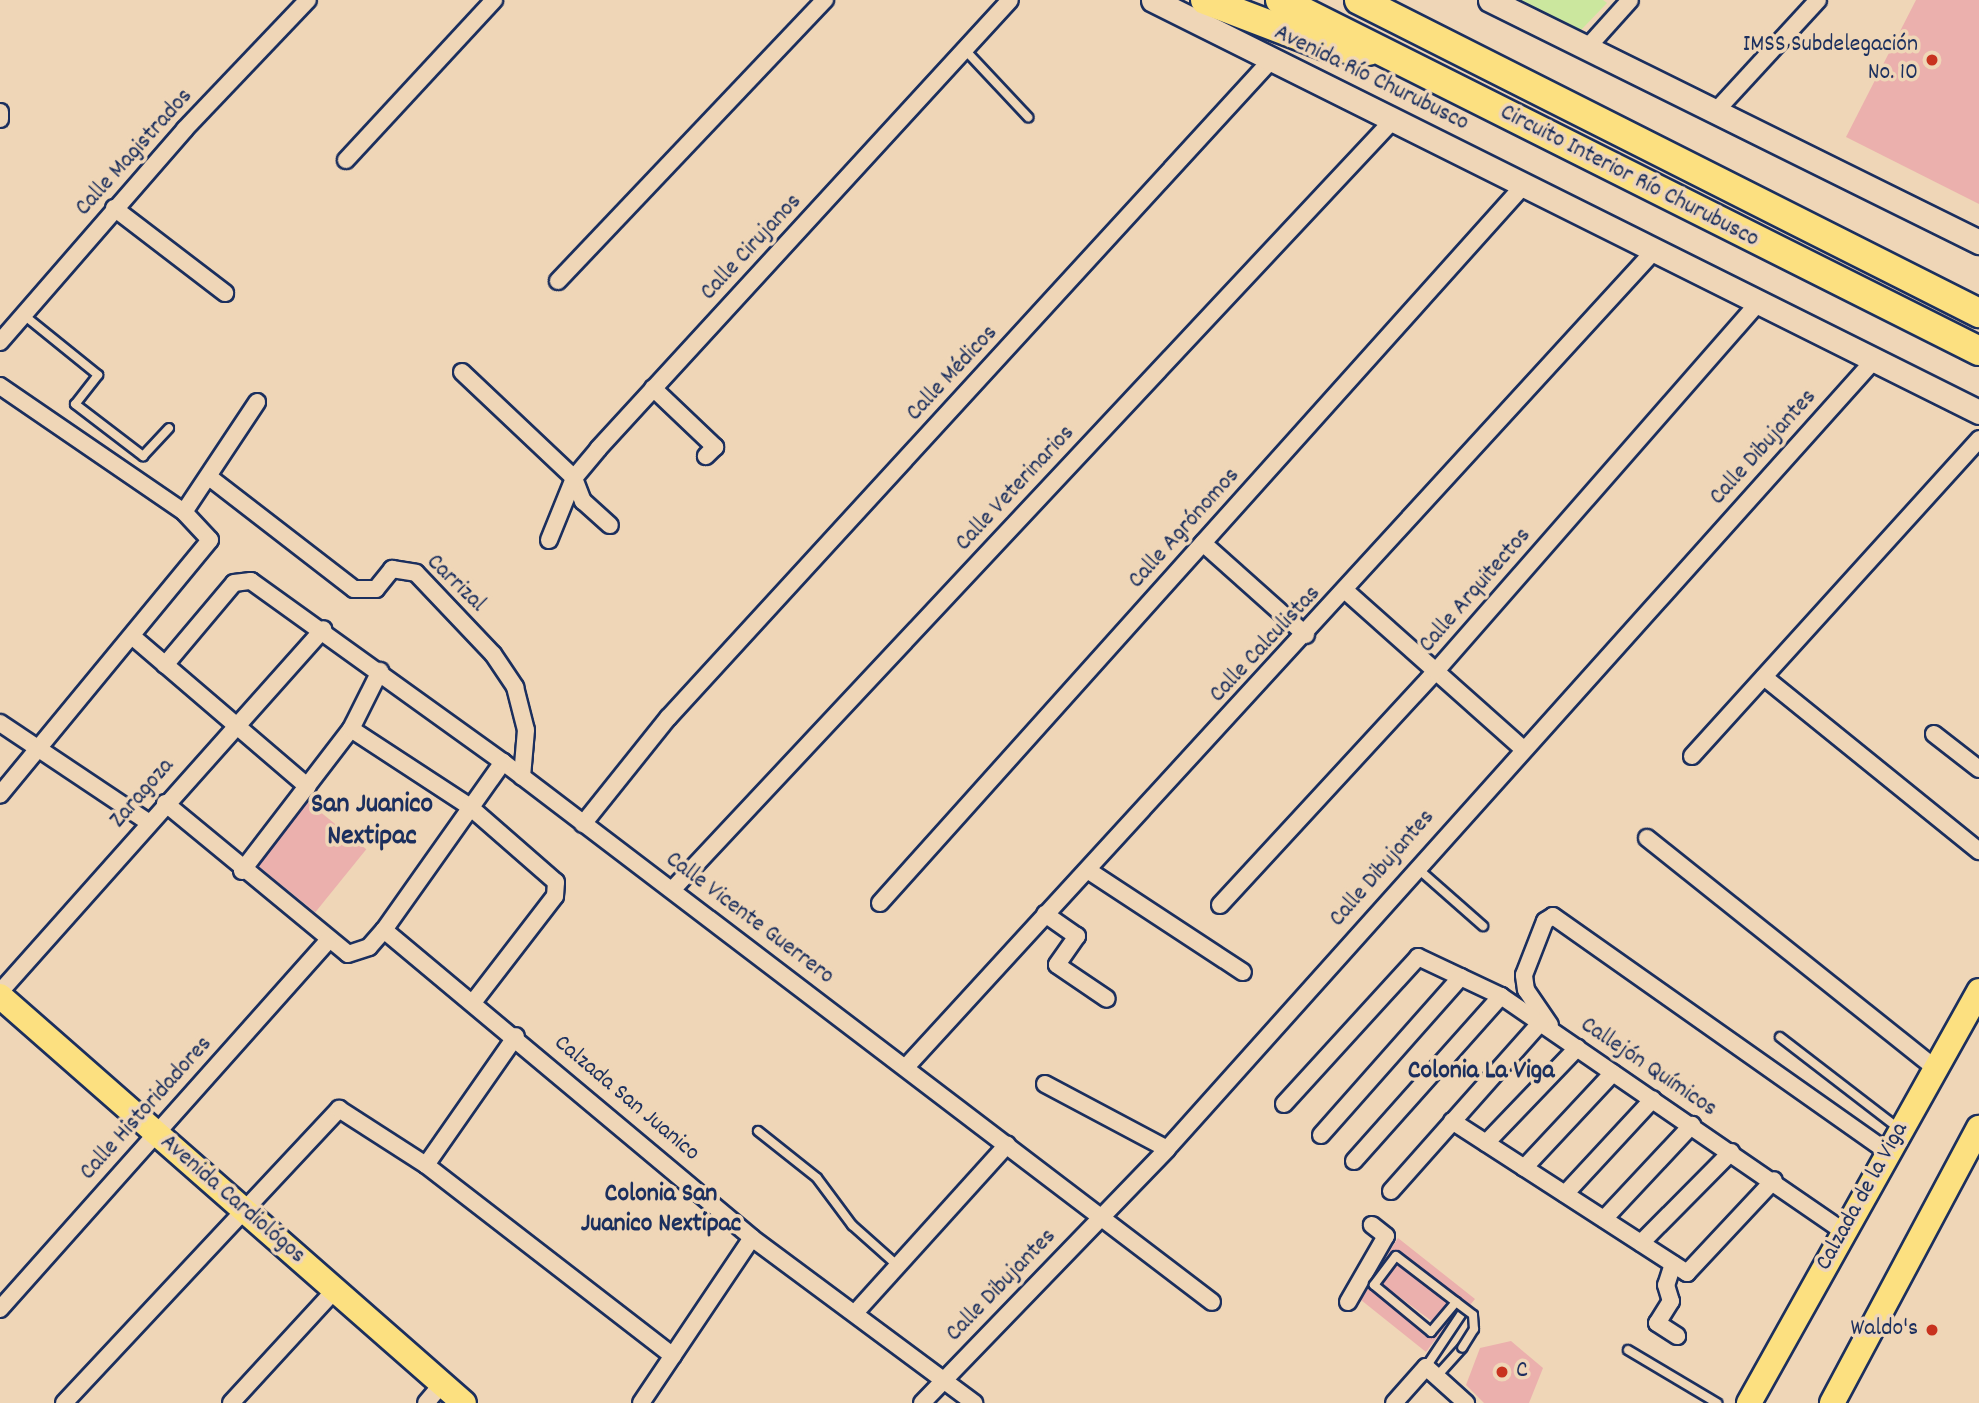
<!DOCTYPE html>
<meta charset="utf-8">
<style>
body{margin:0}
#map{position:relative;width:1979px;height:1403px;overflow:hidden;background:#efd6b7;font-family:Dekko,sans-serif}
div>[style]{position:absolute}
.green>*{inset:0;background:#cbe79e}
.building>*{inset:0;background:#ebb0ad;transform-origin:0 0}
.roads{filter:drop-shadow(2px 0 #1b2f5e) drop-shadow(-2px 0 #1b2f5e) drop-shadow(0 2px #1b2f5e) drop-shadow(0 -2px #1b2f5e)}
.lane>*{height:8px;margin:-4px;padding:0 4px;transform-origin:4px;border-radius:4px;background:#efd6b7}
.street>*{height:16px;margin:-8px;padding:0 8px;transform-origin:8px;border-radius:8px;background:#efd6b7}
.secondary>*{height:23px;margin:-11.5px;padding:0 11.5px;transform-origin:11.5px;border-radius:11.5px;background:#efd6b7}
.primary>*{height:24px;margin:-12px;padding:0 12px;transform-origin:12px;border-radius:12px;background:#fce080}
.highway>*{height:28px;margin:-14px;padding:0 14px;transform-origin:14px;border-radius:14px;background:#fce080}
.bridges{filter:drop-shadow(2px 0 #1b2f5e) drop-shadow(-2px 0 #1b2f5e) drop-shadow(0 2px #1b2f5e) drop-shadow(0 -2px #1b2f5e)}
.lane-bridge>*{height:8px;margin:-4px;padding:0 4px;transform-origin:4px;border-radius:4px;background:#efd6b7}
.dots>*{width:19px;height:19px;translate:-50% -50%;box-sizing:border-box;border:4px solid #efd6b7;border-radius:50%}
span{translate:-50% -50%;white-space:nowrap;text-align:center;line-height:1.15;-webkit-text-stroke:7px #efd6b7;paint-order:stroke}
.poi-label{font-size:24px;color:#1b2f5e}
.right{translate:-100% -50%;text-align:right}
.left{translate:0 -50%;text-align:left}
.street-label{font-size:24px;color:#1b2f5e}
.neighbourhood-label{font-size:26px;color:#1b2f5e;font-weight:700}
.quarter-label{font-size:28px;color:#1b2f5e;font-weight:700}
</style>
<div id="map">
<div class="green">
<i style="clip-path:polygon(1520px 0,1603px 0,1607px 3px,1581px 30px)"></i>
</div>
<div class="building">
<i style="clip-path:polygon(1916px 0,1979px 0,1979px 204px,1846px 137px)"></i>
<i style="left:308px;top:802px;width:75px;height:81px;rotate:39deg"></i>
<i style="clip-path:polygon(1398px 1238px,1475px 1299px,1470px 1305px,1398px 1250px,1383px 1262px)"></i>
<i style="left:1397px;top:1265px;width:63px;height:24px;rotate:37deg"></i>
<i style="clip-path:polygon(1368px 1288px,1429px 1338px,1449px 1321px,1426px 1352px,1361px 1300px)"></i>
<i style="clip-path:polygon(1511px 1341px,1543px 1368px,1529px 1403px,1484px 1403px,1466px 1385px,1480px 1348px)"></i>
</div>
<div class="roads">
<div class="lane">
<i style="left:966px;top:51px;width:91px;rotate:46.8deg"></i>
<i style="left:25px;top:316px;width:94px;rotate:38.9deg"></i>
<i style="left:98px;top:375px;width:37px;rotate:128deg"></i>
<i style="left:75px;top:404px;width:86px;rotate:37.4deg"></i>
<i style="left:143px;top:456px;width:38px;rotate:-47deg"></i>
<i style="left:1417px;top:868px;width:88px;rotate:41.3deg"></i>
<i style="left:1780px;top:1037px;width:149px;rotate:37.6deg"></i>
<i style="left:758px;top:1131px;width:75px;rotate:38.5deg"></i>
<i style="left:817px;top:1178px;width:59px;rotate:53.3deg"></i>
<i style="left:852px;top:1225px;width:62px;rotate:41.7deg"></i>
<i style="left:1628px;top:1350px;width:104px;rotate:30.8deg"></i>
<i style="left:1426px;top:1367px;width:65px;rotate:-56.3deg"></i>
<i style="left:1437px;top:1376px;width:38px;rotate:-48deg"></i>
</div>
<div class="street">
<i style="left:1587px;top:48px;width:64px;rotate:-48.1deg"></i>
<i style="left:0;top:112px;width:7px;rotate:90deg"></i>
<i style="left:1715px;top:112px;width:152px;rotate:-47.4deg"></i>
<i style="left:346px;top:160px;width:218px;rotate:-47.2deg"></i>
<i style="left:114px;top:208px;width:140px;rotate:37.4deg"></i>
<i style="left:558px;top:281px;width:388px;rotate:-46.5deg"></i>
<i style="left:0;top:342px;width:282px;rotate:-49deg"></i>
<i style="left:185px;top:129px;width:178px;rotate:-46.4deg"></i>
<i style="left:462px;top:372px;width:154px;rotate:43.4deg"></i>
<i style="left:574px;top:478px;width:25px;rotate:69deg"></i>
<i style="left:583px;top:501px;width:36px;rotate:42deg"></i>
<i style="left:0;top:386px;width:223px;rotate:34.4deg"></i>
<i style="left:184px;top:512px;width:38px;rotate:47deg"></i>
<i style="left:210px;top:540px;width:330px;rotate:129.5deg"></i>
<i style="left:653px;top:388px;width:86px;rotate:43.6deg"></i>
<i style="left:715px;top:447px;width:13px;rotate:135deg"></i>
<i style="left:209px;top:477px;width:183px;rotate:37.7deg"></i>
<i style="left:354px;top:589px;width:22px"></i>
<i style="left:376px;top:589px;width:26px;rotate:-51deg"></i>
<i style="left:392px;top:569px;width:24px;rotate:9deg"></i>
<i style="left:416px;top:573px;width:112px;rotate:46.5deg"></i>
<i style="left:493px;top:654px;width:40px;rotate:56deg"></i>
<i style="left:515px;top:687px;width:44px;rotate:75.7deg"></i>
<i style="left:526px;top:730px;width:47px;rotate:94.9deg"></i>
<i style="left:184px;top:512px;width:132px;rotate:-56.4deg"></i>
<i style="left:549px;top:540px;width:67px;rotate:-68deg"></i>
<i style="left:574px;top:478px;width:38px;rotate:-50deg"></i>
<i style="left:598px;top:449px;width:609px;rotate:-47.46deg"></i>
<i style="left:1203px;top:543px;width:138px;rotate:41.8deg"></i>
<i style="left:1347px;top:592px;width:234px;rotate:41.7deg"></i>
<i style="left:133px;top:637px;width:230px;rotate:40.6deg"></i>
<i style="left:165px;top:665px;width:107px;rotate:-49.9deg"></i>
<i style="left:234px;top:583px;width:17px;rotate:-7deg"></i>
<i style="left:251px;top:581px;width:310px;rotate:35.7deg"></i>
<i style="left:503px;top:762px;width:891px;rotate:37.29deg"></i>
<i style="left:1764px;top:677px;width:277px;rotate:39deg"></i>
<i style="left:0;top:723px;width:178px;rotate:33.8deg"></i>
<i style="left:351px;top:729px;width:142px;rotate:33.2deg"></i>
<i style="left:470px;top:807px;width:114px;rotate:41.1deg"></i>
<i style="left:556px;top:882px;width:14px;rotate:94deg"></i>
<i style="left:555px;top:896px;width:133px;rotate:127.6deg"></i>
<i style="left:1934px;top:734px;width:57px;rotate:37.9deg"></i>
<i style="left:1692px;top:756px;width:428px;rotate:-47.8deg"></i>
<i style="left:165px;top:803px;width:237px;rotate:39.5deg"></i>
<i style="left:348px;top:954px;width:22px;rotate:-18deg"></i>
<i style="left:369px;top:947px;width:23px;rotate:-49deg"></i>
<i style="left:384px;top:930px;width:206px;rotate:-54.7deg"></i>
<i style="left:583px;top:824px;width:136px;rotate:-51.3deg"></i>
<i style="left:668px;top:718px;width:894px;rotate:-47.49deg"></i>
<i style="left:1647px;top:838px;width:369px;rotate:38.6deg"></i>
<i style="left:242px;top:871px;width:179px;rotate:-52.5deg"></i>
<i style="left:351px;top:729px;width:65px;rotate:-63.4deg"></i>
<i style="left:1089px;top:871px;width:184px;rotate:33.3deg"></i>
<i style="left:672px;top:890px;width:1055px;rotate:-46.88deg"></i>
<i style="left:880px;top:903px;width:964px;rotate:-48.11deg"></i>
<i style="left:1220px;top:905px;width:318px;rotate:-47.3deg"></i>
<i style="left:1436px;top:671px;width:490px;rotate:-48.8deg"></i>
<i style="left:1045px;top:914px;width:39px;rotate:35deg"></i>
<i style="left:1077px;top:936px;width:35px;rotate:125deg"></i>
<i style="left:1057px;top:965px;width:60px;rotate:34.2deg"></i>
<i style="left:384px;top:930px;width:480px;rotate:39.9deg"></i>
<i style="left:752px;top:1238px;width:277px;rotate:36.6deg"></i>
<i style="left:0;top:992px;width:486px;rotate:-48.3deg"></i>
<i style="left:1550px;top:1025px;width:42px;rotate:-124.4deg"></i>
<i style="left:1526px;top:990px;width:15px;rotate:-98deg"></i>
<i style="left:1524px;top:975px;width:58px;rotate:-68.7deg"></i>
<i style="left:1545px;top:921px;width:9px;rotate:-32deg"></i>
<i style="left:1553px;top:916px;width:410px;rotate:35.2deg"></i>
<i style="left:906px;top:1067px;width:1108px;rotate:-47.49deg"></i>
<i style="left:1045px;top:1084px;width:138px;rotate:28deg"></i>
<i style="left:1284px;top:1104px;width:199px;rotate:-47.6deg"></i>
<i style="left:1418px;top:957px;width:92px;rotate:25.2deg"></i>
<i style="left:1501px;top:996px;width:415px;rotate:34.5deg"></i>
<i style="left:1452px;top:1121px;width:280px;rotate:32.9deg"></i>
<i style="left:1687px;top:1273px;width:127px;rotate:-46.9deg"></i>
<i style="left:1321px;top:1135px;width:211px;rotate:-48.5deg"></i>
<i style="left:1486px;top:1143px;width:132px;rotate:-46.2deg"></i>
<i style="left:1354px;top:1161px;width:221px;rotate:-48.3deg"></i>
<i style="left:426px;top:1165px;width:157px;rotate:-55.1deg"></i>
<i style="left:1524px;top:1168px;width:130px;rotate:-46.9deg"></i>
<i style="left:1391px;top:1191px;width:225px;rotate:-48.4deg"></i>
<i style="left:1565px;top:1194px;width:129px;rotate:-47.2deg"></i>
<i style="left:1604px;top:1219px;width:129px;rotate:-46.9deg"></i>
<i style="left:1641px;top:1243px;width:128px;rotate:-45.3deg"></i>
<i style="left:1673px;top:1264px;width:22px;rotate:108deg"></i>
<i style="left:1666px;top:1285px;width:17px;rotate:73deg"></i>
<i style="left:1671px;top:1301px;width:26px;rotate:122deg"></i>
<i style="left:1657px;top:1323px;width:24px;rotate:33deg"></i>
<i style="left:1348px;top:1302px;width:76px;rotate:-60.1deg"></i>
<i style="left:1386px;top:1236px;width:18px;rotate:-142deg"></i>
<i style="left:0;top:1309px;width:493px;rotate:-48.3deg"></i>
<i style="left:855px;top:1313px;width:227px;rotate:-47.9deg"></i>
<i style="left:64px;top:1403px;width:403px;rotate:-46.9deg"></i>
<i style="left:339px;top:1109px;width:103px;rotate:32.8deg"></i>
<i style="left:426px;top:1165px;width:312px;rotate:37.7deg"></i>
<i style="left:231px;top:1403px;width:154px;rotate:-47.4deg"></i>
<i style="left:426px;top:1403px;width:25px;rotate:-50deg"></i>
<i style="left:641px;top:1403px;width:199px;rotate:-56.1deg"></i>
<i style="left:922px;top:1403px;width:353px;rotate:-46deg"></i>
<i style="left:1167px;top:1149px;width:1061px;rotate:-48.13deg"></i>
<i style="left:1394px;top:1403px;width:48px;rotate:-48.4deg"></i>
<i style="left:1426px;top:1367px;width:54px;rotate:42deg"></i>
</div>
<div class="secondary">
<i style="left:1153px;top:0;width:923px;rotate:26.51deg"></i>
<i style="left:1490px;top:0;width:546px;rotate:26.33deg"></i>
</div>
<div class="primary">
<i style="left:0;top:996px;width:617px;rotate:41.26deg"></i>
<i style="left:1749px;top:1403px;width:472px;rotate:-60.8deg"></i>
<i style="left:1832px;top:1403px;width:312px;rotate:-61.9deg"></i>
</div>
<div class="highway">
<i style="left:1205px;top:0;width:132px;rotate:20.9deg"></i>
<i style="left:1328px;top:47px;width:41px;rotate:5.6deg"></i>
<i style="left:1280px;top:0;width:782px;rotate:26.66deg"></i>
<i style="left:1359px;top:0;width:695px;rotate:26.79deg"></i>
</div>
</div>
<div class="bridges">
<div class="lane-bridge">
<i style="left:1456px;top:1302px;width:39px;rotate:130deg"></i>
<i style="left:1431px;top:1332px;width:74px;rotate:-140.5deg"></i>
<i style="left:1374px;top:1285px;width:36px;rotate:-53deg"></i>
<i style="left:1396px;top:1256px;width:76px;rotate:37.5deg"></i>
<i style="left:1456px;top:1302px;width:21px;rotate:37deg"></i>
<i style="left:1473px;top:1315px;width:14px;rotate:86deg"></i>
<i style="left:1474px;top:1329px;width:22px;rotate:122deg"></i>
</div>
</div>
<div class="dots">
<i style="left:1932px;top:60px;background:#c8321e"></i>
<i style="left:1932px;top:1330px;background:#c8321e"></i>
<i style="left:1502px;top:1372px;background:#c8321e"></i>
</div>
<div class="poi-label">
<span class="right" style="left:1918px;top:60px">IMSS Subdelegación<br>No. 10</span>
<span class="right" style="left:1918px;top:1330px">Waldo's</span>
<span class="left" style="left:1516px;top:1372px">C</span>
</div>
<div class="street-label">
<span style="left:1371px;top:79px;rotate:26deg">Avenida Río Churubusco</span>
<span style="left:135px;top:153px;rotate:-48deg">Calle Magistrados</span>
<span style="left:1629px;top:177px;rotate:27deg">Circuito Interior Río Churubusco</span>
<span style="left:752px;top:248px;rotate:-47deg">Calle Cirujanos</span>
<span style="left:953px;top:374px;rotate:-47deg">Calle Médicos</span>
<span style="left:1764px;top:448px;rotate:-48deg">Calle Dibujantes</span>
<span style="left:1016px;top:489px;rotate:-47deg">Calle Veterinarios</span>
<span style="left:1185px;top:529px;rotate:-48deg">Calle Agrónomos</span>
<span style="left:455px;top:584px;rotate:44deg">Carrizal</span>
<span style="left:1476px;top:591px;rotate:-49deg">Calle Arquitectos</span>
<span style="left:1266px;top:645px;rotate:-47deg">Calle Calculistas</span>
<span style="left:143px;top:794px;rotate:-49deg">Zaragoza</span>
<span style="left:1383px;top:869px;rotate:-49deg">Calle Dibujantes</span>
<span style="left:749px;top:919px;rotate:37deg">Calle Vicente Guerrero</span>
<span style="left:1648px;top:1068px;rotate:34deg">Callejón Químicos</span>
<span style="left:626px;top:1099px;rotate:40deg">Calzada San Juanico</span>
<span style="left:147px;top:1109px;rotate:-48deg">Calle Historidadores</span>
<span style="left:1863px;top:1197px;rotate:-61deg">Calzada de la Viga</span>
<span style="left:232px;top:1200px;rotate:41deg">Avenida Cardiológos</span>
<span style="left:1002px;top:1286px;rotate:-46deg">Calle Dibujantes</span>
</div>
<div class="neighbourhood-label">
<span style="left:1481px;top:1072px">Colonia La Viga</span>
<span style="left:661px;top:1210px">Colonia San<br>Juanico Nextipac</span>
</div>
<div class="quarter-label">
<span style="left:372px;top:822px">San Juanico<br>Nextipac</span>
</div>
</div>
